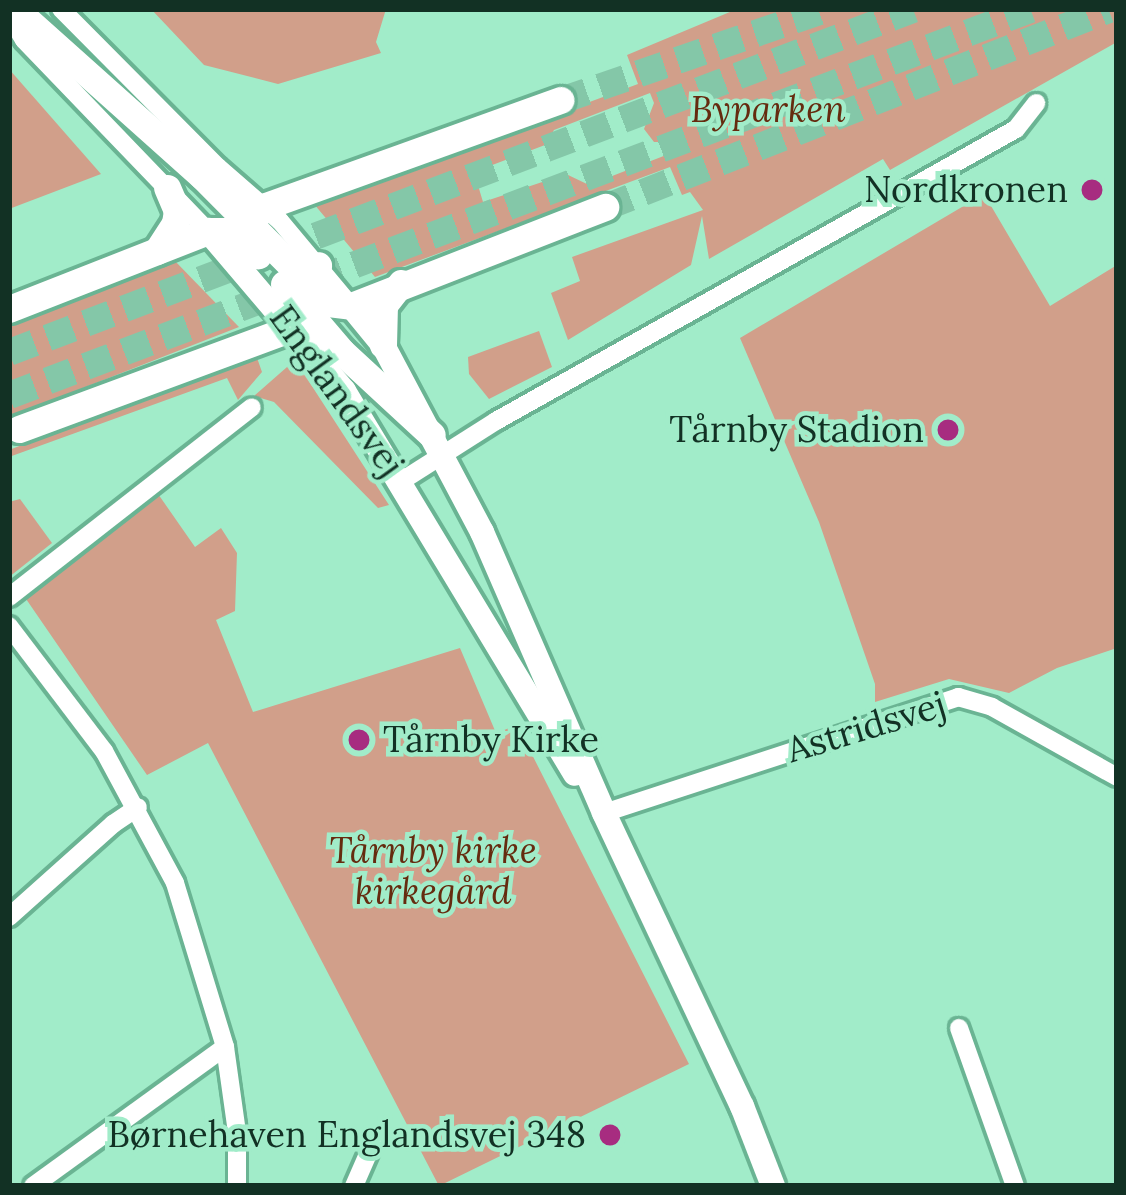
<!DOCTYPE html>
<meta charset="utf-8">
<style>
body{margin:0}
#map{position:relative;width:1126px;height:1195px;overflow:hidden;background:#a1ecc9;font-family:Lora,serif}
div>[style]{position:absolute}
.green>*{inset:0;background:#d19f8a}
.highway-tunnel>*{height:27px;margin-top:-13.5px;transform-origin:0;background:repeating-linear-gradient(90deg,#84c7a8 0 27px,transparent 0 41px)}
.roads{filter:drop-shadow(3px 0 #6ab493) drop-shadow(-3px 0 #6ab493) drop-shadow(0 3px #6ab493) drop-shadow(0 -3px #6ab493)}
.minor>*{height:18px;margin:-9px;padding:0 9px;transform-origin:9px;border-radius:9px;background:#fff}
.major>*{height:24px;margin:-12px;padding:0 12px;transform-origin:12px;border-radius:12px;background:#fff}
.highway>*{height:27px;margin:-13.5px;padding:0 13.5px;transform-origin:13.5px;border-radius:13.5px;background:#fff}
.dots>*{width:33px;height:33px;translate:-50% -50%;box-sizing:border-box;border:6px solid #a1ecc9;border-radius:50%}
span{translate:-50% -50%;white-space:nowrap;text-align:center;line-height:1.15;-webkit-text-stroke:9px #a1ecc9;paint-order:stroke}
.park-label{font-size:36px;color:#652b0f;font-style:italic}
.poi-label{font-size:36px;color:#123124}
.right{translate:-100% -50%;text-align:right}
.left{translate:0 -50%;text-align:left}
.street-label{font-size:36px;color:#123124}
.frame{position:absolute;inset:0;border:12px solid #123124;pointer-events:none}
</style>
<div id="map">
<div class="green">
<i style="clip-path:polygon(151px 9px,224px 12px,386px 9px,376px 42px,381px 53px,278px 84px,204px 65px)"></i>
<i style="clip-path:polygon(evenodd,737px 9px,1117px 9px,1117px 42px,890px 170px,883px 159px,709px 259px,702px 216px,691px 265px,568px 340px,551px 293px,580px 281px,572px 257px,703px 210px,690px 192px,682px 195px,670px 167px,375px 277px,314px 204px,638px 84px,627px 55px,737px 9px,650px 93px,654px 103px,644px 129px,654px 142px,670px 142px,674px 152px,589px 185px,566px 174px,483px 202px,474px 172px,545px 145px,554px 130px,650px 93px)"></i>
<i style="clip-path:polygon(9px 69px,101px 174px,9px 209px)"></i>
<i style="clip-path:polygon(984px 194px,1050px 306px,1117px 265px,1117px 648px,1057px 668px,1009px 693px,949px 679px,875px 702px,875px 684px,819px 522px,740px 338px)"></i>
<i style="clip-path:polygon(174px 260px,239px 327px,9px 417px,9px 323px)"></i>
<i style="clip-path:polygon(539px 331px,552px 367px,489px 399px,469px 374px,468px 357px)"></i>
<i style="clip-path:polygon(256px 355px,262px 372px,238px 400px,227px 378px,9px 457px,9px 450px)"></i>
<i style="clip-path:polygon(295px 360px,389px 505px,378px 508px,274px 402px,254px 396px)"></i>
<i style="clip-path:polygon(156px 491px,195px 547px,221px 528px,237px 553px,235px 611px,216px 620px,253px 712px,460px 648px,496px 733px,517px 725px,689px 1064px,439px 1186px,208px 743px,147px 775px,24px 596px)"></i>
<i style="clip-path:polygon(20px 499px,52px 543px,9px 577px,9px 502px)"></i>
</div>
<div class="highway-tunnel">
<i style="left:561px;top:100px;width:279px;rotate:-19deg"></i>
<i style="left:605px;top:207px;width:541px;rotate:-21.45deg"></i>
<i style="left:9px;top:352px;width:967px;rotate:-20.78deg"></i>
<i style="left:9px;top:395px;width:1092px;rotate:-20.71deg"></i>
</div>
<div class="roads">
<div class="minor">
<i style="left:61px;top:9px;width:223px;rotate:45.2deg"></i>
<i style="left:218px;top:167px;width:82px;rotate:41.1deg"></i>
<i style="left:280px;top:221px;width:111px;rotate:50.1deg"></i>
<i style="left:9px;top:15px;width:29px;rotate:59deg"></i>
<i style="left:24px;top:40px;width:265px;rotate:46.1deg"></i>
<i style="left:403px;top:480px;width:110px;rotate:-32.4deg"></i>
<i style="left:496px;top:421px;width:596px;rotate:-29.32deg"></i>
<i style="left:1016px;top:129px;width:33px;rotate:-52deg"></i>
<i style="left:9px;top:597px;width:308px;rotate:-38deg"></i>
<i style="left:9px;top:626px;width:157px;rotate:52.8deg"></i>
<i style="left:104px;top:751px;width:150px;rotate:61.7deg"></i>
<i style="left:175px;top:883px;width:171px;rotate:73deg"></i>
<i style="left:225px;top:1047px;width:86px;rotate:82deg"></i>
<i style="left:237px;top:1132px;width:54px;rotate:90deg"></i>
<i style="left:604px;top:813px;width:373px;rotate:-18.1deg"></i>
<i style="left:958px;top:697px;width:35px;rotate:16deg"></i>
<i style="left:992px;top:707px;width:143px;rotate:29.2deg"></i>
<i style="left:9px;top:917px;width:140px;rotate:-41.8deg"></i>
<i style="left:113px;top:824px;width:30px;rotate:-34deg"></i>
<i style="left:959px;top:1028px;width:168px;rotate:70.5deg"></i>
<i style="left:33px;top:1186px;width:237px;rotate:-35.9deg"></i>
<i style="left:354px;top:1186px;width:52px;rotate:-66.4deg"></i>
</div>
<div class="major">
<i style="left:208px;top:231px;width:210px;rotate:49.6deg"></i>
<i style="left:344px;top:391px;width:447px;rotate:58.9deg"></i>
<i style="left:351px;top:306px;width:50px;rotate:50.6deg"></i>
<i style="left:383px;top:345px;width:212px;rotate:62.1deg"></i>
<i style="left:482px;top:532px;width:306px;rotate:66.5deg"></i>
<i style="left:604px;top:813px;width:324px;rotate:64.8deg"></i>
<i style="left:742px;top:1106px;width:86px;rotate:68.8deg"></i>
</div>
<div class="highway">
<i style="left:15px;top:9px;width:251px;rotate:41.8deg"></i>
<i style="left:202px;top:176px;width:179px;rotate:45.2deg"></i>
<i style="left:328px;top:303px;width:23px;rotate:7deg"></i>
<i style="left:351px;top:306px;width:273px;rotate:-21.3deg"></i>
<i style="left:243px;top:237px;width:16px;rotate:-68deg"></i>
<i style="left:249px;top:222px;width:23px;rotate:-43deg"></i>
<i style="left:266px;top:206px;width:313px;rotate:-19.8deg"></i>
<i style="left:157px;top:251px;width:33px;rotate:-57deg"></i>
<i style="left:175px;top:223px;width:12px;rotate:-81deg"></i>
<i style="left:177px;top:211px;width:25px;rotate:-113deg"></i>
<i style="left:284px;top:284px;width:89px;rotate:49.5deg"></i>
<i style="left:342px;top:352px;width:122px;rotate:42.7deg"></i>
<i style="left:9px;top:309px;width:214px;rotate:-21.4deg"></i>
<i style="left:208px;top:231px;width:21px"></i>
<i style="left:229px;top:231px;width:38px;rotate:40deg"></i>
<i style="left:383px;top:345px;width:40px;rotate:-88.6deg"></i>
<i style="left:384px;top:305px;width:28px;rotate:-52deg"></i>
<i style="left:19px;top:429px;width:294px;rotate:-20.3deg"></i>
<i style="left:295px;top:327px;width:38px;rotate:-58deg"></i>
<i style="left:315px;top:295px;width:30px;rotate:-84deg"></i>
</div>
</div>
<div class="dots">
<i style="left:1092px;top:190px;background:#a72c80"></i>
<i style="left:948px;top:430px;background:#a72c80"></i>
<i style="left:359px;top:740px;background:#a72c80"></i>
<i style="left:610px;top:1135px;background:#a72c80"></i>
</div>
<div class="park-label">
<span style="left:768px;top:110px">Byparken</span>
<span style="left:433px;top:871px">Tårnby kirke<br>kirkegård</span>
</div>
<div class="poi-label">
<span class="right" style="left:1068px;top:190px">Nordkronen</span>
<span class="right" style="left:924px;top:430px">Tårnby Stadion</span>
<span class="left" style="left:383px;top:740px">Tårnby Kirke</span>
<span class="right" style="left:586px;top:1135px">Børnehaven Englandsvej 348</span>
</div>
<div class="street-label">
<span style="left:337px;top:391px;rotate:54deg">Englandsvej</span>
<span style="left:866px;top:727px;rotate:-17deg">Astridsvej</span>
</div>
<div class="frame"></div>
</div>
